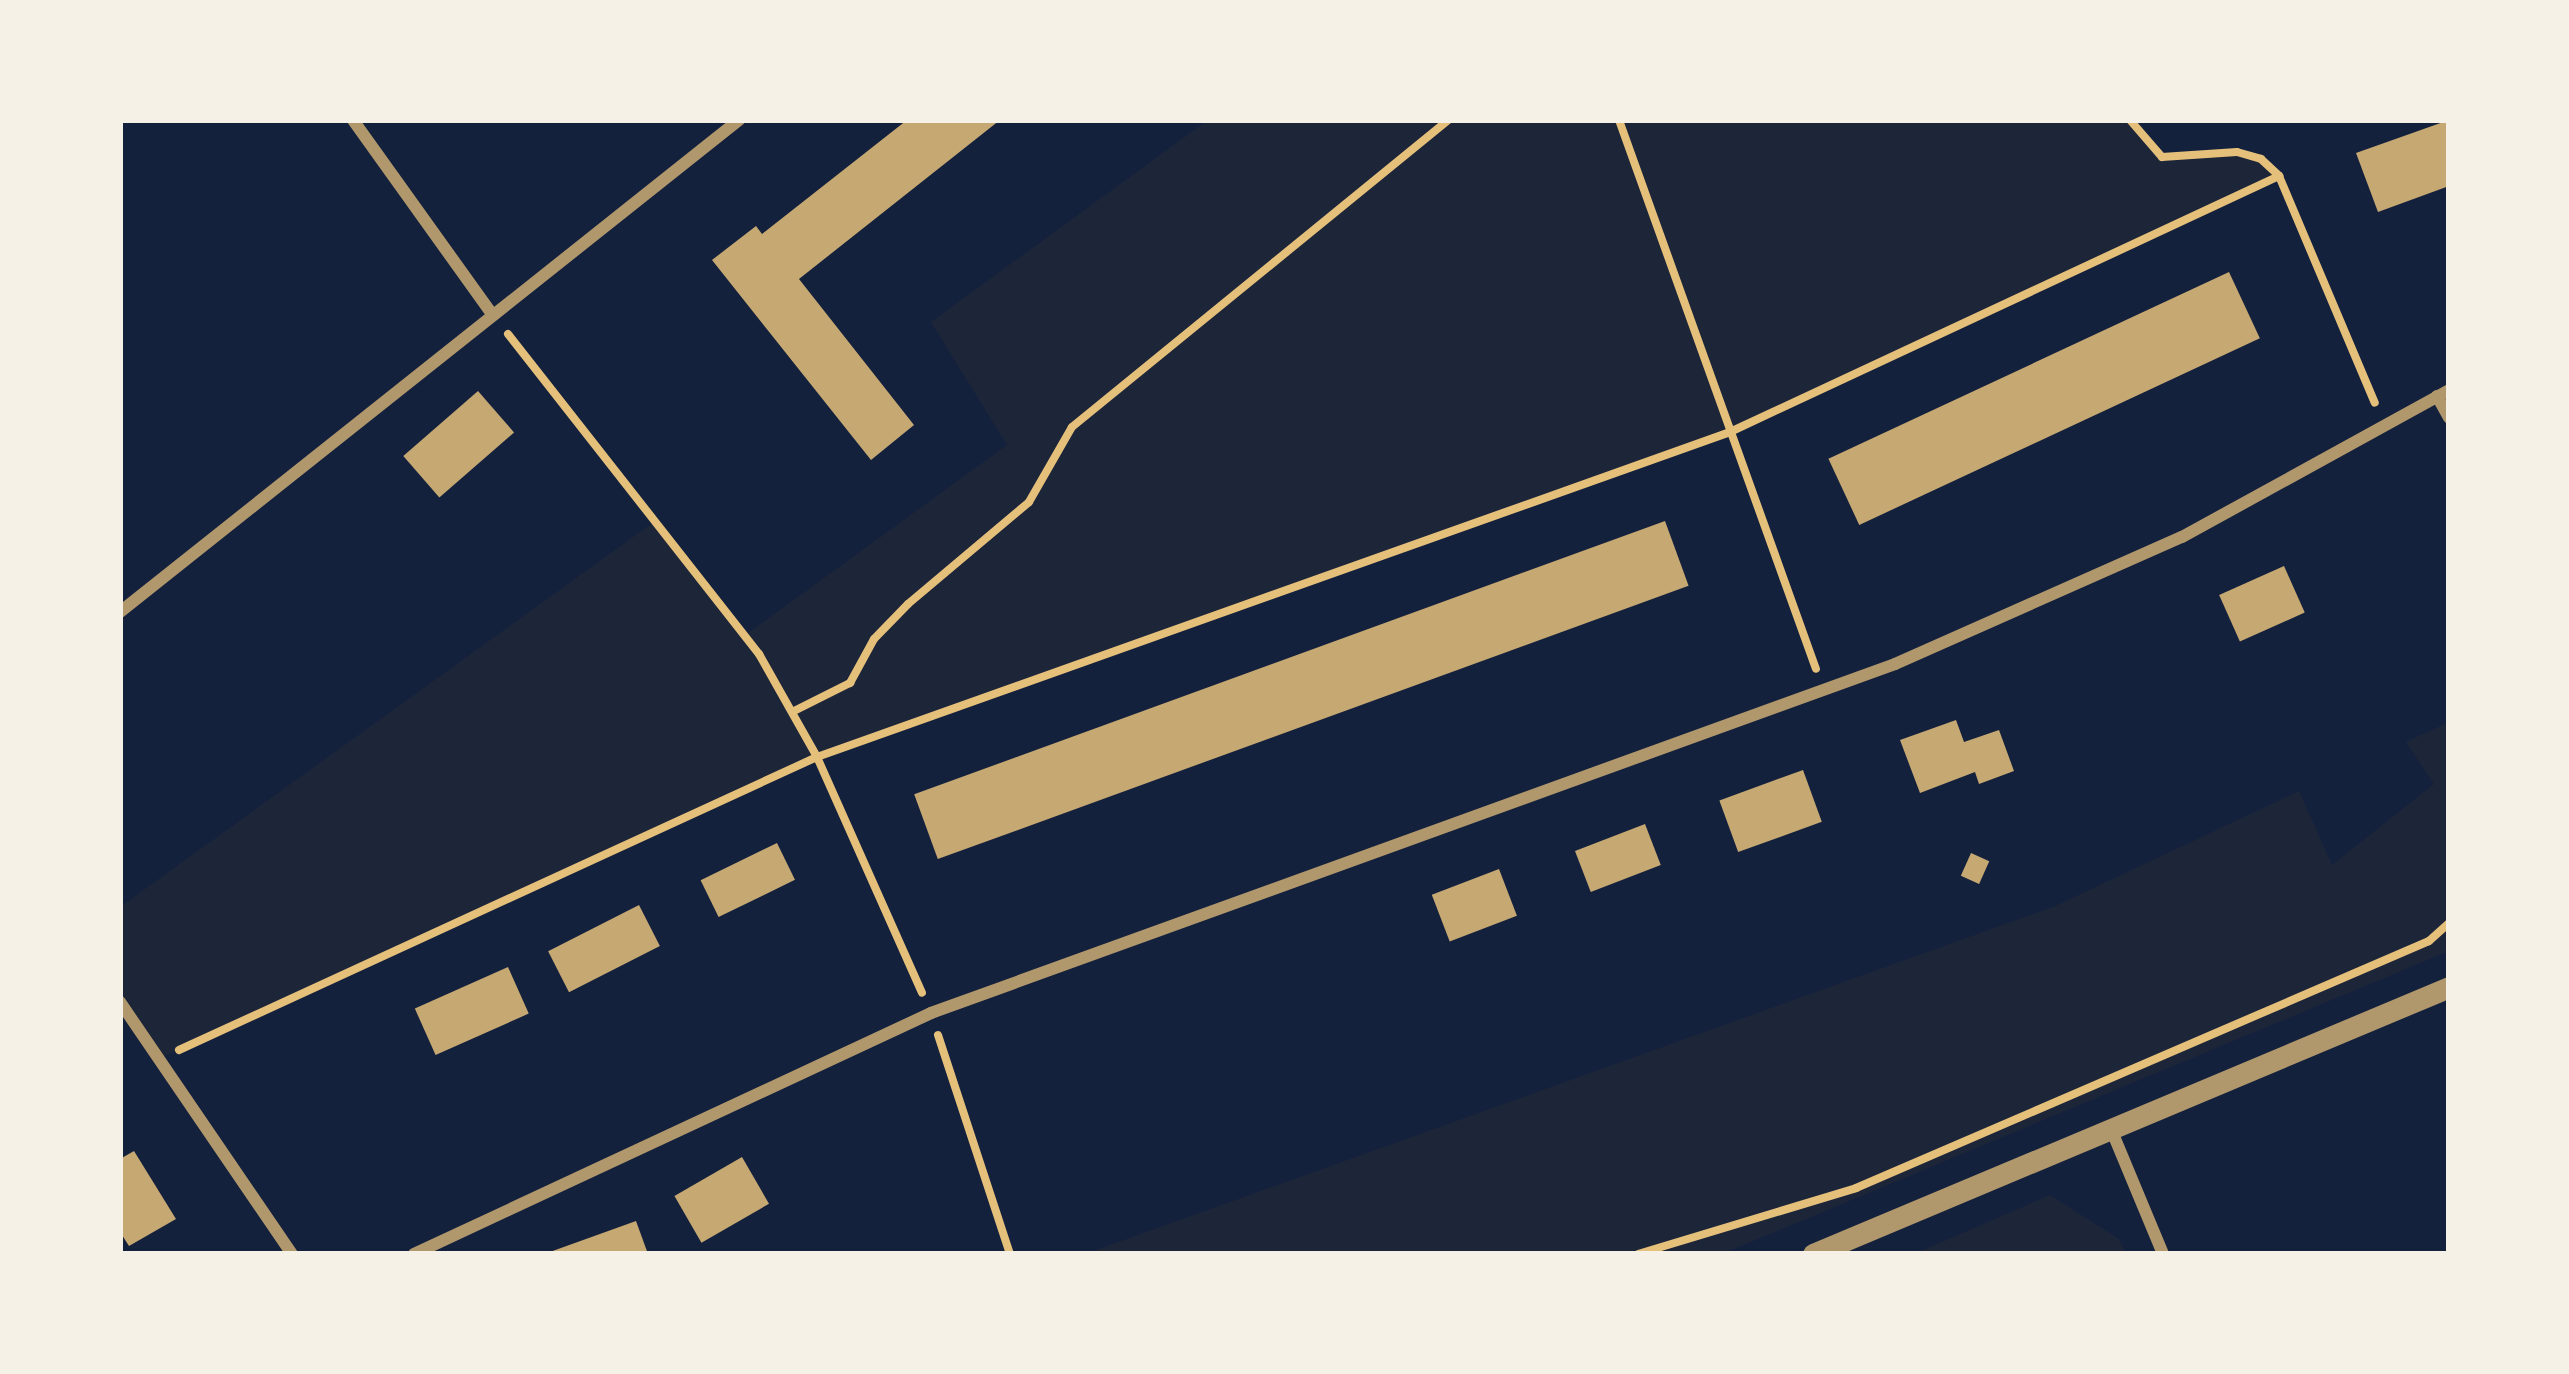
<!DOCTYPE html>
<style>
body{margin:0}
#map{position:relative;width:2569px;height:1374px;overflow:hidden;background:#14213d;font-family:Commissioner,sans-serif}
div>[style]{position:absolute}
.green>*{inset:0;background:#1d2539}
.building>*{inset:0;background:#c6a872;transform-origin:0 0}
.path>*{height:8px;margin:-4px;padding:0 4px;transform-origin:4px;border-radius:4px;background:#e5c07b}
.minor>*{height:12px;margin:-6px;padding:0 6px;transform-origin:6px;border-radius:6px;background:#b1986c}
.tertiary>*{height:21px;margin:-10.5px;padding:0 10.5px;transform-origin:10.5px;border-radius:10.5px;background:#b1986c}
span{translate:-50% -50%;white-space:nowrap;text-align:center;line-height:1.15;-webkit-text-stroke:10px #f6f1e7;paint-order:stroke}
.frame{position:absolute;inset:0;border:123px solid #f6f1e7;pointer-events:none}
</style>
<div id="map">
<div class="green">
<i style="clip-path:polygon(1208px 120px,2130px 120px,2162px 157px,2237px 152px,2261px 159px,2279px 176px,1730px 432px,817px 757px,161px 1058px,120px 1002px,120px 907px,658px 519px,744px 636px,1007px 445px,931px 322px)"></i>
<i style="clip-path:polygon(2449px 722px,2449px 951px,1722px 1254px,1085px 1254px,2053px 907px,2299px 791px,2332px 865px,2434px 784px,2406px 742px)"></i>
<i style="clip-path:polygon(2050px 1195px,2119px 1239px,2126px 1254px,1914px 1254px)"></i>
</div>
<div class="building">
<i style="clip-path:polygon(907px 120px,1000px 120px,799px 279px,914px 425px,871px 460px,712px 260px,756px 226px,762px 234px)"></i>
<i style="clip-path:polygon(2449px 120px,2449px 186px,2378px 212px,2356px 153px)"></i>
<i style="left:2229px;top:272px;width:73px;height:442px;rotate:65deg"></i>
<i style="left:478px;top:391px;width:55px;height:99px;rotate:49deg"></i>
<i style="left:1665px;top:521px;width:69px;height:799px;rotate:70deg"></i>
<i style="left:2284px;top:566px;width:51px;height:71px;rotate:66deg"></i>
<i style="clip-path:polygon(1956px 720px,1964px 742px,1999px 730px,2014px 771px,1979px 784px,1975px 772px,1920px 793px,1900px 740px)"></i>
<i style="left:1803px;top:770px;width:55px;height:89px;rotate:70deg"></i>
<i style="left:1645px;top:824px;width:44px;height:75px;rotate:69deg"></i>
<i style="left:777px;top:843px;width:41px;height:85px;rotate:64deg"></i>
<i style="left:1971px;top:853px;width:20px;height:25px;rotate:24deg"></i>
<i style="left:1499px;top:869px;width:50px;height:72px;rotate:69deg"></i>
<i style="left:639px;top:905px;width:46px;height:102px;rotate:63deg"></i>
<i style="left:508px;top:967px;width:51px;height:102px;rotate:66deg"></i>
<i style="clip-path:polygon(134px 1151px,176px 1219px,129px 1246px,120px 1232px,120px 1159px)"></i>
<i style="left:742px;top:1157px;width:54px;height:78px;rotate:60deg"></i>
<i style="clip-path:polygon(636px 1221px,648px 1254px,547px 1254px,547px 1253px)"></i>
</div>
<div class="path">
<i style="left:1619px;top:120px;width:583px;rotate:70.26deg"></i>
<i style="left:2130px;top:120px;width:49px;rotate:49.1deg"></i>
<i style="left:2162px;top:157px;width:75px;rotate:-3.8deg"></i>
<i style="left:2237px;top:152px;width:25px;rotate:16deg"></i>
<i style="left:2261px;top:159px;width:25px;rotate:43deg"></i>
<i style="left:2279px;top:176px;width:246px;rotate:67.1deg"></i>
<i style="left:508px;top:334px;width:407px;rotate:51.9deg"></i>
<i style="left:759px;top:654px;width:118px;rotate:60.6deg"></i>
<i style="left:817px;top:757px;width:258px;rotate:66deg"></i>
<i style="left:794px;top:711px;width:63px;rotate:-26.6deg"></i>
<i style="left:850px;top:683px;width:50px;rotate:-61.4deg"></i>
<i style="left:874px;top:639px;width:49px;rotate:-45.8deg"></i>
<i style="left:908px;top:604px;width:158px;rotate:-40.1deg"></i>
<i style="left:1029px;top:502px;width:86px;rotate:-60.2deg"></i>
<i style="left:1072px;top:427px;width:485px;rotate:-39.2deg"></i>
<i style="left:938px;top:1035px;width:231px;rotate:71.8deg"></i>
<i style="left:179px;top:1050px;width:702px;rotate:-24.67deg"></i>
<i style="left:817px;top:757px;width:969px;rotate:-19.59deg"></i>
<i style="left:1730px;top:432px;width:606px;rotate:-25deg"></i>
<i style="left:1638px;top:1254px;width:228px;rotate:-16.8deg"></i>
<i style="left:1856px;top:1188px;width:624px;rotate:-23.32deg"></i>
<i style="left:2429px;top:941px;width:27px;rotate:-42deg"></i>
</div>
<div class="minor">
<i style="left:353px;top:120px;width:239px;rotate:54.4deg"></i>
<i style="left:2437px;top:396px;width:25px;rotate:61deg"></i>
<i style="left:120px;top:612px;width:791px;rotate:-38.48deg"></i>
<i style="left:120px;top:1002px;width:305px;rotate:55.7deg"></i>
<i style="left:2111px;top:1129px;width:135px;rotate:67.4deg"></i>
<i style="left:414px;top:1254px;width:570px;rotate:-24.99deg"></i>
<i style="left:931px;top:1013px;width:1025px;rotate:-19.9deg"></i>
<i style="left:1895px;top:664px;width:314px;rotate:-23.9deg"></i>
<i style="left:2182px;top:537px;width:305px;rotate:-28.8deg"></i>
</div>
<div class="tertiary">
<i style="left:1813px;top:1254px;width:690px;rotate:-22.77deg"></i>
</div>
<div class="frame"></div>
</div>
